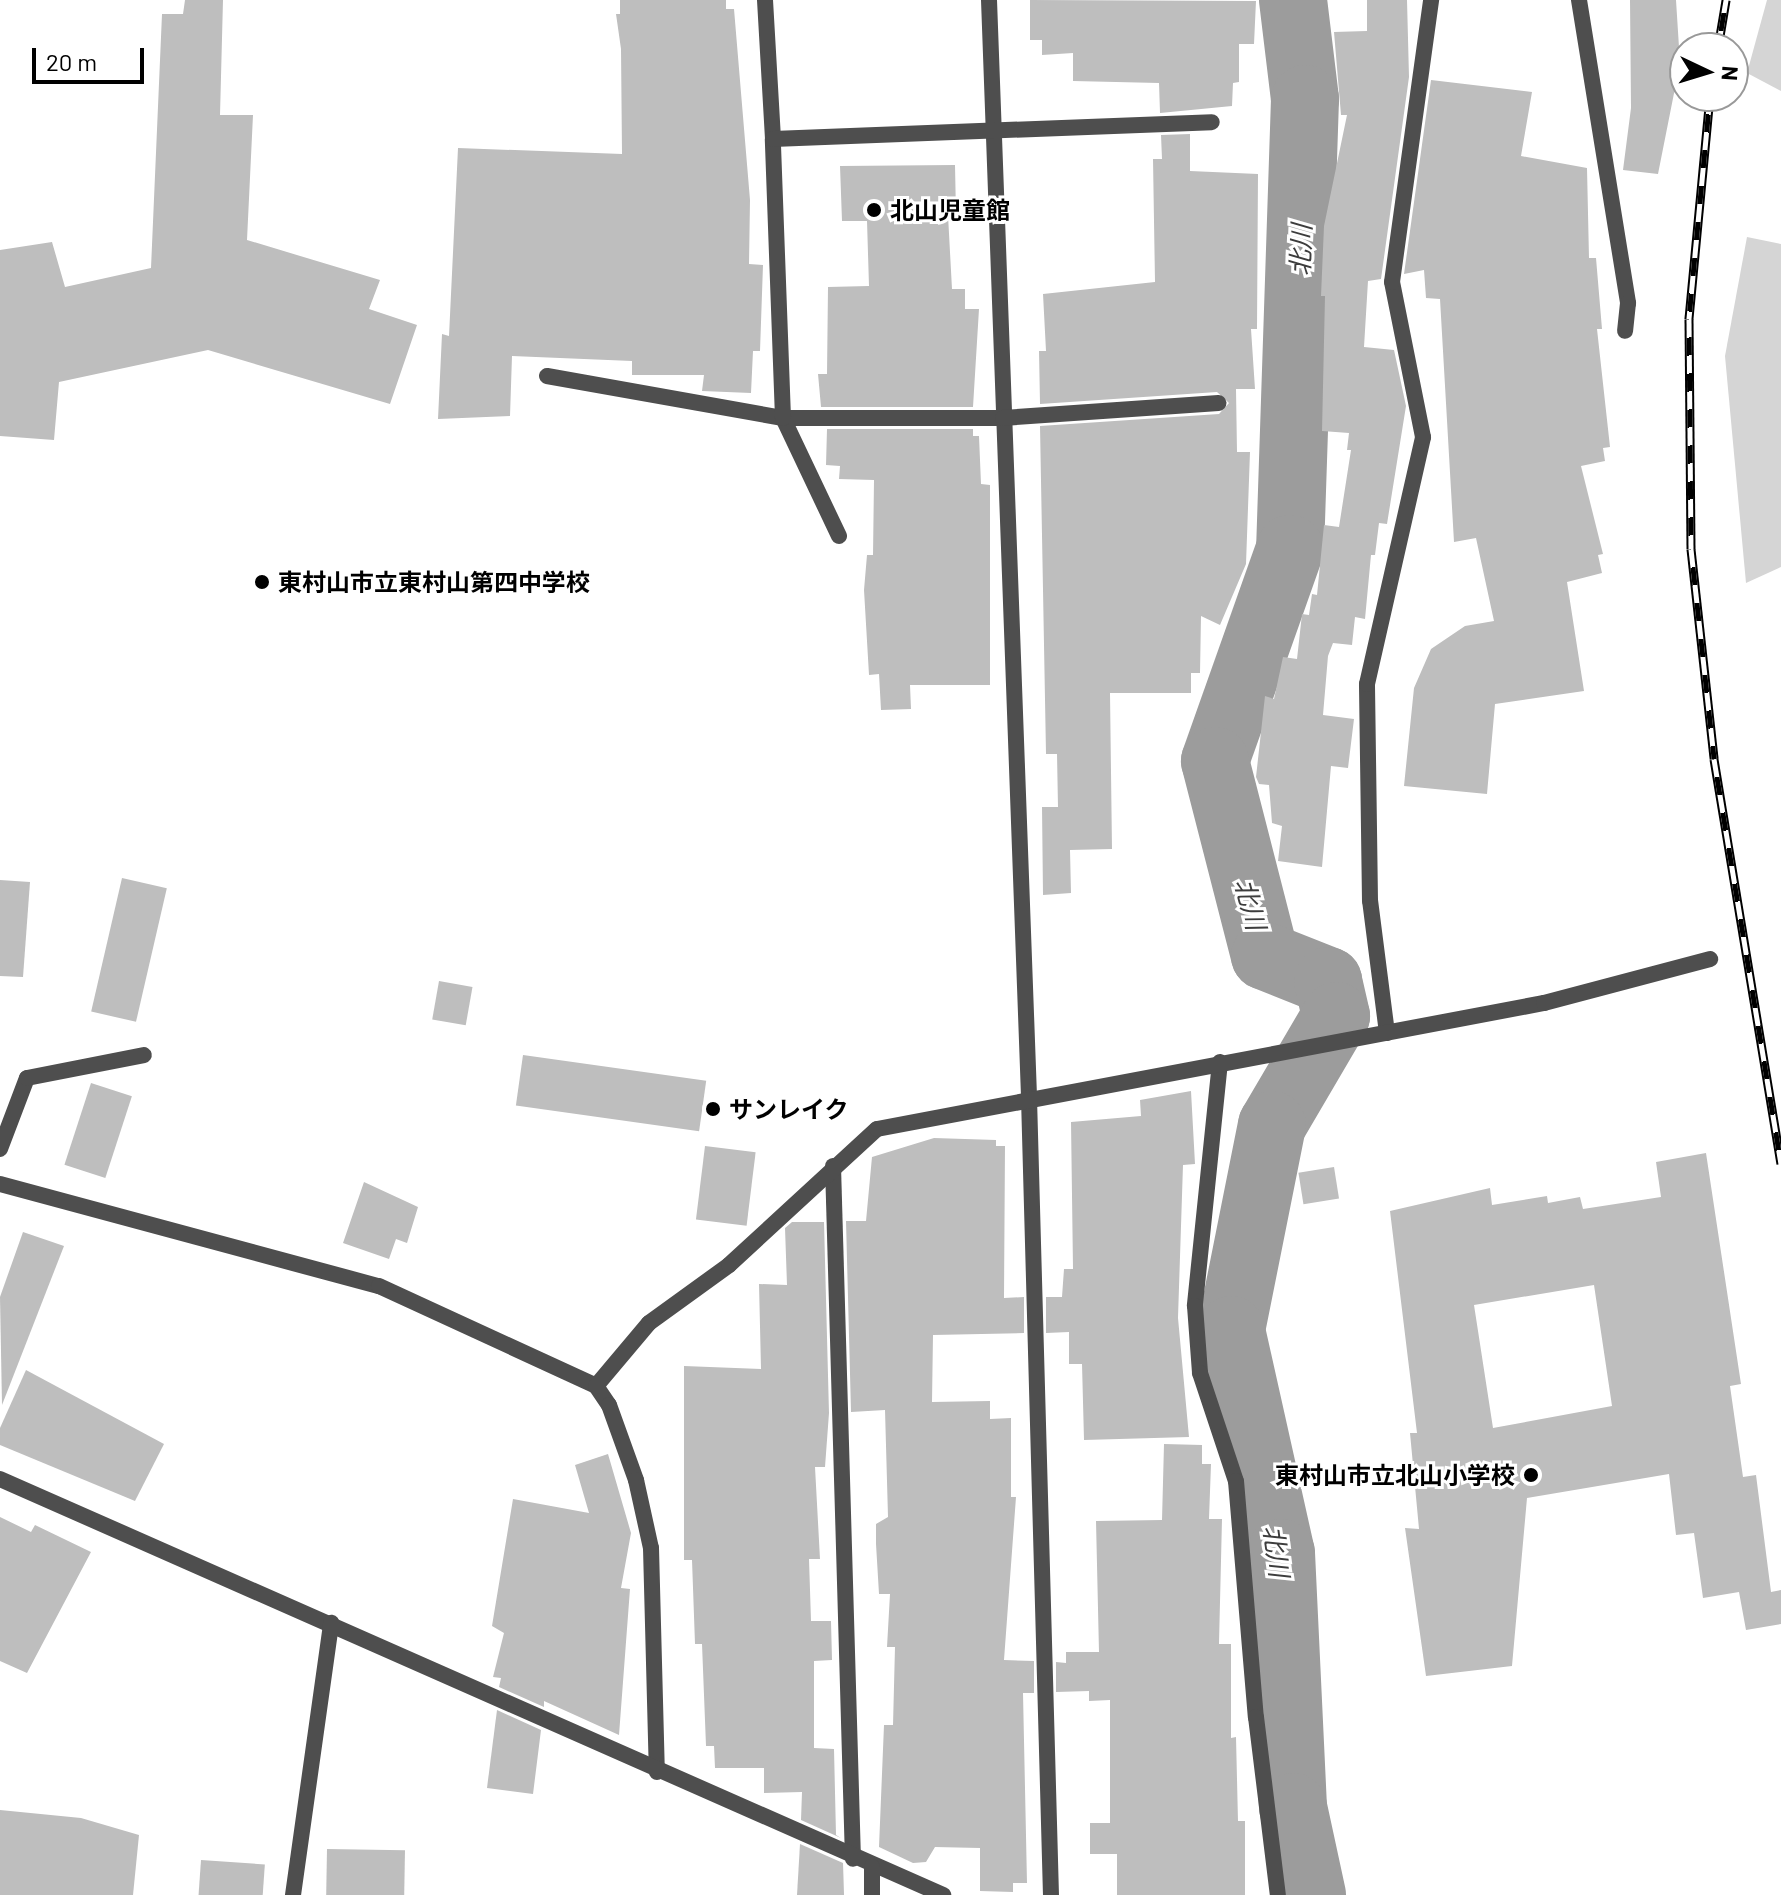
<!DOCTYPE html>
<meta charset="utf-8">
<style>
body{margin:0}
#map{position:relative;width:1781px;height:1895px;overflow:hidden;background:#fff;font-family:Barlow,"Noto Sans JP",sans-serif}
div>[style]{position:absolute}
.green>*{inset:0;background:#d5d5d5}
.river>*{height:68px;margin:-34px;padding:0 34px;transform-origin:34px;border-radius:34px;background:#9c9c9c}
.building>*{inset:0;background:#bebebe;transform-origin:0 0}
.street>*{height:16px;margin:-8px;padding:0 8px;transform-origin:8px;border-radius:8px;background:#4e4e4e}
.rail>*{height:9px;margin-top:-4.5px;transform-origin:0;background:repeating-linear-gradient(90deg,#fff 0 18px,#000 0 36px);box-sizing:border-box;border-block:2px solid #000}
.dots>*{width:22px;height:22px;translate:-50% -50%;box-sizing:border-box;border:4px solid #fff;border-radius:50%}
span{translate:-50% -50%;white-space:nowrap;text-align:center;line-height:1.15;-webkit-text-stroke:6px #fff;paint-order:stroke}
.poi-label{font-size:24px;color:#000;font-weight:700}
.left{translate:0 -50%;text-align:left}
.right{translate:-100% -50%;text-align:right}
.water-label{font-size:26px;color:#3d3d3d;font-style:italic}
.north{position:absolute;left:1669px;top:32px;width:80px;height:80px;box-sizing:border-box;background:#fff;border:2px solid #999;border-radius:50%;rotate:94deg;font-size:22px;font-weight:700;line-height:32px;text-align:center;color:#000}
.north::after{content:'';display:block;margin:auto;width:28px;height:36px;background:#000;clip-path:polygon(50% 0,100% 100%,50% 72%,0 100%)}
.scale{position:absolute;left:32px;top:48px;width:112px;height:36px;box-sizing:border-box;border:4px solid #000;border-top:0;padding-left:10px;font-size:24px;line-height:28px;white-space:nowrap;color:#000;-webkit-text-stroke:6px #fff;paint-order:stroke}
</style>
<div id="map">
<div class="green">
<i style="clip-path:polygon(1767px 0,1781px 0,1781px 91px,1747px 73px)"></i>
<i style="clip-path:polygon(1747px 237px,1781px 244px,1781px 567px,1746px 583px,1725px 356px)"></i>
</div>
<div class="river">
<i style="left:1293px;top:0;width:100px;rotate:83.1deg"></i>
<i style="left:1305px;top:99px;width:450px;rotate:91.9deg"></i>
<i style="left:1290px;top:549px;width:225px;rotate:109.5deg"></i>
<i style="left:1215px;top:761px;width:201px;rotate:75.6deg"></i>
<i style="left:1265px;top:956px;width:68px;rotate:21.6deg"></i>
<i style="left:1328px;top:981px;width:36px;rotate:77deg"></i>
<i style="left:1336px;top:1016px;width:126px;rotate:120.4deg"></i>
<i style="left:1272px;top:1125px;width:209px;rotate:101.3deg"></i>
<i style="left:1231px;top:1330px;width:229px;rotate:77.4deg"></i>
<i style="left:1281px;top:1553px;width:254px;rotate:87.3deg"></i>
<i style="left:1293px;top:1807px;width:90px;rotate:77.8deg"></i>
</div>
<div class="building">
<i style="clip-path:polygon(185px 0,223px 0,220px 115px,253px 115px,247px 240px,380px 280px,369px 309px,417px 325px,390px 404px,208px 350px,59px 382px,54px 440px,0 436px,0 250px,52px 242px,65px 287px,151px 268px,162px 14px,183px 14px)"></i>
<i style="clip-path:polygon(620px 0,726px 0,726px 9px,734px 9px,750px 200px,749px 264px,763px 265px,760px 351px,753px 351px,751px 393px,702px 391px,704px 375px,632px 375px,632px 361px,512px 356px,510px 416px,438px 419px,442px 334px,449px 336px,458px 148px,622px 154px,621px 49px,616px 14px,620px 14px)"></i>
<i style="clip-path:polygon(1030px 0,1256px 1px,1254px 44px,1239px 44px,1239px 82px,1233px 83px,1232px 106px,1160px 113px,1159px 83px,1073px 81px,1073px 53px,1042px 55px,1042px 40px,1030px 40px)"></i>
<i style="clip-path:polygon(1367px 0,1407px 0,1409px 77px,1381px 279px,1368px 281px,1364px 347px,1394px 350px,1406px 406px,1387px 524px,1379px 523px,1375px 555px,1371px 555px,1365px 619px,1355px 617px,1352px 645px,1333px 643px,1328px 656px,1323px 715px,1354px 719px,1348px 768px,1331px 766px,1322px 867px,1278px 861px,1282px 826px,1272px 823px,1269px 785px,1259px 784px,1256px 777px,1265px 696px,1274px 699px,1283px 657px,1297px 659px,1302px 614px,1309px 615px,1312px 594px,1317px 595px,1324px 525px,1339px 527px,1351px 450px,1347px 450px,1349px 433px,1322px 431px,1325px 296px,1321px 296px,1324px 226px,1347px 115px,1341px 115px,1334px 32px,1367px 31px)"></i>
<i style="clip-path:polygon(1630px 0,1676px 0,1680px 63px,1658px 174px,1623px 170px,1631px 108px)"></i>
<i style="clip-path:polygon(1431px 80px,1532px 92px,1521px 156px,1587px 168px,1589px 258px,1596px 258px,1602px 329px,1597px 329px,1610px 447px,1603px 448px,1605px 461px,1581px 466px,1603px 554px,1598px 555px,1602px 573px,1567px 582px,1584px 691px,1495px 704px,1487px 794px,1404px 786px,1414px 688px,1431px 649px,1465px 626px,1494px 621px,1476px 538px,1454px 542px,1440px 299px,1426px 298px,1424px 270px,1404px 274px)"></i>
<i style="clip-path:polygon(1190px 134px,1190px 171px,1258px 174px,1257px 329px,1251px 329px,1255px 389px,1236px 389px,1237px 452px,1250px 452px,1246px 564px,1220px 625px,1201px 616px,1200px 673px,1191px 673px,1191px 693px,1110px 693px,1112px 849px,1070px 850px,1071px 893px,1043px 895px,1042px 807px,1058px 807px,1057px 754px,1046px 754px,1040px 426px,1219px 414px,1229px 403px,1217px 392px,1040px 404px,1039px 351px,1046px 351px,1043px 294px,1155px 282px,1153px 159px,1162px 159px,1161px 135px)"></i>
<i style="clip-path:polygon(955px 165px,956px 214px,948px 215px,952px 289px,965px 289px,965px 309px,979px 309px,973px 407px,821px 407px,818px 374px,827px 374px,828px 287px,869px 286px,867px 221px,842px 221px,840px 166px)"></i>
<i style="clip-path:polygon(827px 429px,973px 429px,973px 436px,979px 436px,981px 484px,990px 485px,990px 685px,910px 685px,911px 709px,881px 710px,879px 674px,869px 675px,864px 590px,867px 555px,873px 555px,874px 480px,839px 479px,840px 466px,826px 465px)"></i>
<i style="left:122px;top:878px;width:46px;height:137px;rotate:13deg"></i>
<i style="clip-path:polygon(0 880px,30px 882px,23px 977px,0 976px)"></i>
<i style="left:439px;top:981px;width:34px;height:39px;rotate:10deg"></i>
<i style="left:523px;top:1055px;width:185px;height:51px;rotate:8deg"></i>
<i style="left:91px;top:1083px;width:43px;height:86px;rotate:18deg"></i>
<i style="clip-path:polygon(1191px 1091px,1195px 1164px,1183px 1165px,1178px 1318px,1189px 1437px,1084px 1440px,1082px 1364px,1069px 1364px,1069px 1332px,1046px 1333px,1046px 1297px,1062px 1297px,1064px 1269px,1073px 1269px,1071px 1122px,1141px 1116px,1140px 1100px)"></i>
<i style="clip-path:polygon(934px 1138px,996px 1140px,996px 1146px,1005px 1146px,1004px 1298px,1024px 1297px,1024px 1333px,933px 1335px,932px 1402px,990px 1401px,990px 1419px,1011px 1418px,1011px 1497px,1016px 1497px,1004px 1660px,1034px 1661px,1034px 1693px,1023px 1693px,1027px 1883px,1013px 1883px,1013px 1892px,980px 1891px,980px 1848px,935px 1847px,926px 1862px,913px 1863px,879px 1847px,884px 1725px,893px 1725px,895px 1647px,887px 1647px,890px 1594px,879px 1594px,876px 1544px,876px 1524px,888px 1517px,885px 1410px,851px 1412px,846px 1221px,866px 1221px,872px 1157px)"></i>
<i style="left:705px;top:1146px;width:51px;height:74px;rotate:7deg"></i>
<i style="clip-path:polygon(evenodd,1706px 1153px,1741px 1384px,1730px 1386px,1743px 1477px,1756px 1475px,1771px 1592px,1781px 1590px,1781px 1624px,1746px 1630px,1739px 1592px,1703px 1598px,1694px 1533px,1676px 1535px,1669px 1474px,1527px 1498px,1512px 1666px,1426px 1676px,1405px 1528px,1419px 1529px,1410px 1433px,1417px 1433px,1390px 1211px,1490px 1188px,1492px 1205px,1547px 1196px,1548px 1203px,1580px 1197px,1583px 1209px,1661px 1197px,1656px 1162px,1706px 1153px,1594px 1285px,1612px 1406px,1493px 1428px,1474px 1305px,1594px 1285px)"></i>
<i style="left:1334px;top:1167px;width:32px;height:36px;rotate:81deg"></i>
<i style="clip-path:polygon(364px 1182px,418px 1207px,407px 1243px,396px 1239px,389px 1259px,343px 1243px)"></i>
<i style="clip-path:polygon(792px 1222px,824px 1222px,829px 1413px,825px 1467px,815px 1467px,820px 1559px,809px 1559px,811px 1621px,831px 1621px,832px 1660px,814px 1661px,814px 1748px,834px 1749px,836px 1835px,841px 1838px,801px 1820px,802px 1792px,764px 1793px,764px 1768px,715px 1768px,714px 1746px,706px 1746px,702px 1644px,695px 1644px,692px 1560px,684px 1560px,684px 1366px,761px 1369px,759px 1284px,787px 1285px,785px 1228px)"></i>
<i style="clip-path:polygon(23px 1232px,64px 1246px,2px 1405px,0 1297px)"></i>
<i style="clip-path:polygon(26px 1370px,164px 1444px,135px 1501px,0 1445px,0 1428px)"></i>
<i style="clip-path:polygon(1164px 1444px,1202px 1445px,1202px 1464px,1211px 1464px,1209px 1519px,1222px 1519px,1219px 1644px,1231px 1644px,1231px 1738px,1236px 1737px,1238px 1821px,1245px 1821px,1245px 1895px,1117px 1895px,1117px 1854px,1090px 1854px,1090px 1823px,1110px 1823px,1110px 1700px,1089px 1701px,1089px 1691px,1056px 1692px,1056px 1662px,1066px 1663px,1066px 1652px,1099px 1652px,1096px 1521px,1162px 1520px)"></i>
<i style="clip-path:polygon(608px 1454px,631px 1533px,621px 1588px,630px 1589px,619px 1735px,544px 1701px,544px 1707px,499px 1687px,501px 1678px,493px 1677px,504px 1633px,492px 1626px,513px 1499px,589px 1513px,575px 1465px)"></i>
<i style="clip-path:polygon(0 1517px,31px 1532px,35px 1525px,91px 1552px,27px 1673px,0 1661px)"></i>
<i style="clip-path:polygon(497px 1710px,541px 1730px,533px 1794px,487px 1788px)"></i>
<i style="clip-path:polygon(0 1810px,81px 1818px,139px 1835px,133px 1895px,0 1895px)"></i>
<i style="clip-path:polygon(800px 1844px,843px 1863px,844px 1895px,797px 1895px)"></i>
<i style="left:327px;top:1849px;width:78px;height:46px;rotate:1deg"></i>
<i style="left:201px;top:1860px;width:64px;height:35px;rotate:4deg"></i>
</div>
<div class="street">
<i style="left:765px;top:0;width:139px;rotate:86.7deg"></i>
<i style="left:989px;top:0;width:1099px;rotate:87.91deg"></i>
<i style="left:1029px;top:1098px;width:797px;rotate:88.42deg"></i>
<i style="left:1579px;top:0;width:307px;rotate:80.8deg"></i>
<i style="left:1628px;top:303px;width:28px;rotate:96deg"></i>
<i style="left:547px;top:376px;width:240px;rotate:10.1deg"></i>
<i style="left:783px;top:418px;width:220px"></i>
<i style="left:1003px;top:418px;width:216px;rotate:-4deg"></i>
<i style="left:839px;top:536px;width:131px;rotate:-115.4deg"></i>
<i style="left:783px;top:418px;width:279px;rotate:-92.1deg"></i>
<i style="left:773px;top:139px;width:439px;rotate:-2.2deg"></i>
<i style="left:1387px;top:1033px;width:133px;rotate:-97.3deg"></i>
<i style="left:1370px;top:901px;width:217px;rotate:-90.8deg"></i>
<i style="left:1367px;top:684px;width:253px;rotate:-77.2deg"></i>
<i style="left:1423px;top:437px;width:158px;rotate:-101.3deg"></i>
<i style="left:1392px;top:282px;width:285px;rotate:-82.1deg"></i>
<i style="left:1220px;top:1062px;width:245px;rotate:95.9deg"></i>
<i style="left:1195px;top:1306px;width:67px;rotate:85.7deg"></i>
<i style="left:1200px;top:1373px;width:114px;rotate:71.6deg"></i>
<i style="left:1236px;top:1481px;width:237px;rotate:85.2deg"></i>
<i style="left:1256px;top:1717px;width:179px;rotate:83deg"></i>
<i style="left:0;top:1149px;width:76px;rotate:-69.2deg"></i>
<i style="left:27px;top:1078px;width:119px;rotate:-11.1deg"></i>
<i style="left:833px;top:1166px;width:693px;rotate:88.35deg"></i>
<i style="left:0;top:1184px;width:392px;rotate:15.1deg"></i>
<i style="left:379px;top:1286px;width:239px;rotate:24.7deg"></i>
<i style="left:596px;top:1386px;width:23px;rotate:56deg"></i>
<i style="left:609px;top:1405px;width:80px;rotate:70.2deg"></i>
<i style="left:636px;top:1480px;width:70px;rotate:77.6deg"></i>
<i style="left:651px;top:1548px;width:224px;rotate:88.5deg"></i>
<i style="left:596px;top:1386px;width:82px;rotate:-49.9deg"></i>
<i style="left:649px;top:1323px;width:99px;rotate:-35.9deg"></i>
<i style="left:729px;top:1265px;width:201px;rotate:-42.6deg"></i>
<i style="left:877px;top:1129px;width:679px;rotate:-10.7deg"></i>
<i style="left:1544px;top:1003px;width:172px;rotate:-14.8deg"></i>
<i style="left:0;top:1479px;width:1031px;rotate:23.8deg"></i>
<i style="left:293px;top:1895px;width:275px;rotate:-82deg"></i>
<i style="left:872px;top:1895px;width:28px;rotate:-90deg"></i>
</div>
<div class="rail">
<i style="left:1718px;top:48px;width:49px;rotate:-80.5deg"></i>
<i style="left:1710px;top:96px;width:224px;rotate:95.4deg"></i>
<i style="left:1689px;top:319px;width:230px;rotate:89.5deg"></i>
<i style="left:1691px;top:549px;width:211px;rotate:83.7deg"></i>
<i style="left:1714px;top:759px;width:410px;rotate:80.6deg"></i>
</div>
<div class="dots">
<i style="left:874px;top:210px;background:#000"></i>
<i style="left:262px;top:582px;background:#000"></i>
<i style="left:713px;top:1109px;background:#000"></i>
<i style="left:1531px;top:1475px;background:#000"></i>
</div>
<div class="poi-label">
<span class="left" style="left:890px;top:210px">北山児童館</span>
<span class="left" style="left:278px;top:582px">東村山市立東村山第四中学校</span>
<span class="left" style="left:729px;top:1109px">サンレイク</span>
<span class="right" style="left:1515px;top:1475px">東村山市立北山小学校</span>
</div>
<div class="water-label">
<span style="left:1300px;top:250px;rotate:-88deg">北川</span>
<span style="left:1251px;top:904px;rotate:75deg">北川</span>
<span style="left:1277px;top:1551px;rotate:82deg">北川</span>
</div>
<div class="north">N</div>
<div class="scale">20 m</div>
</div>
